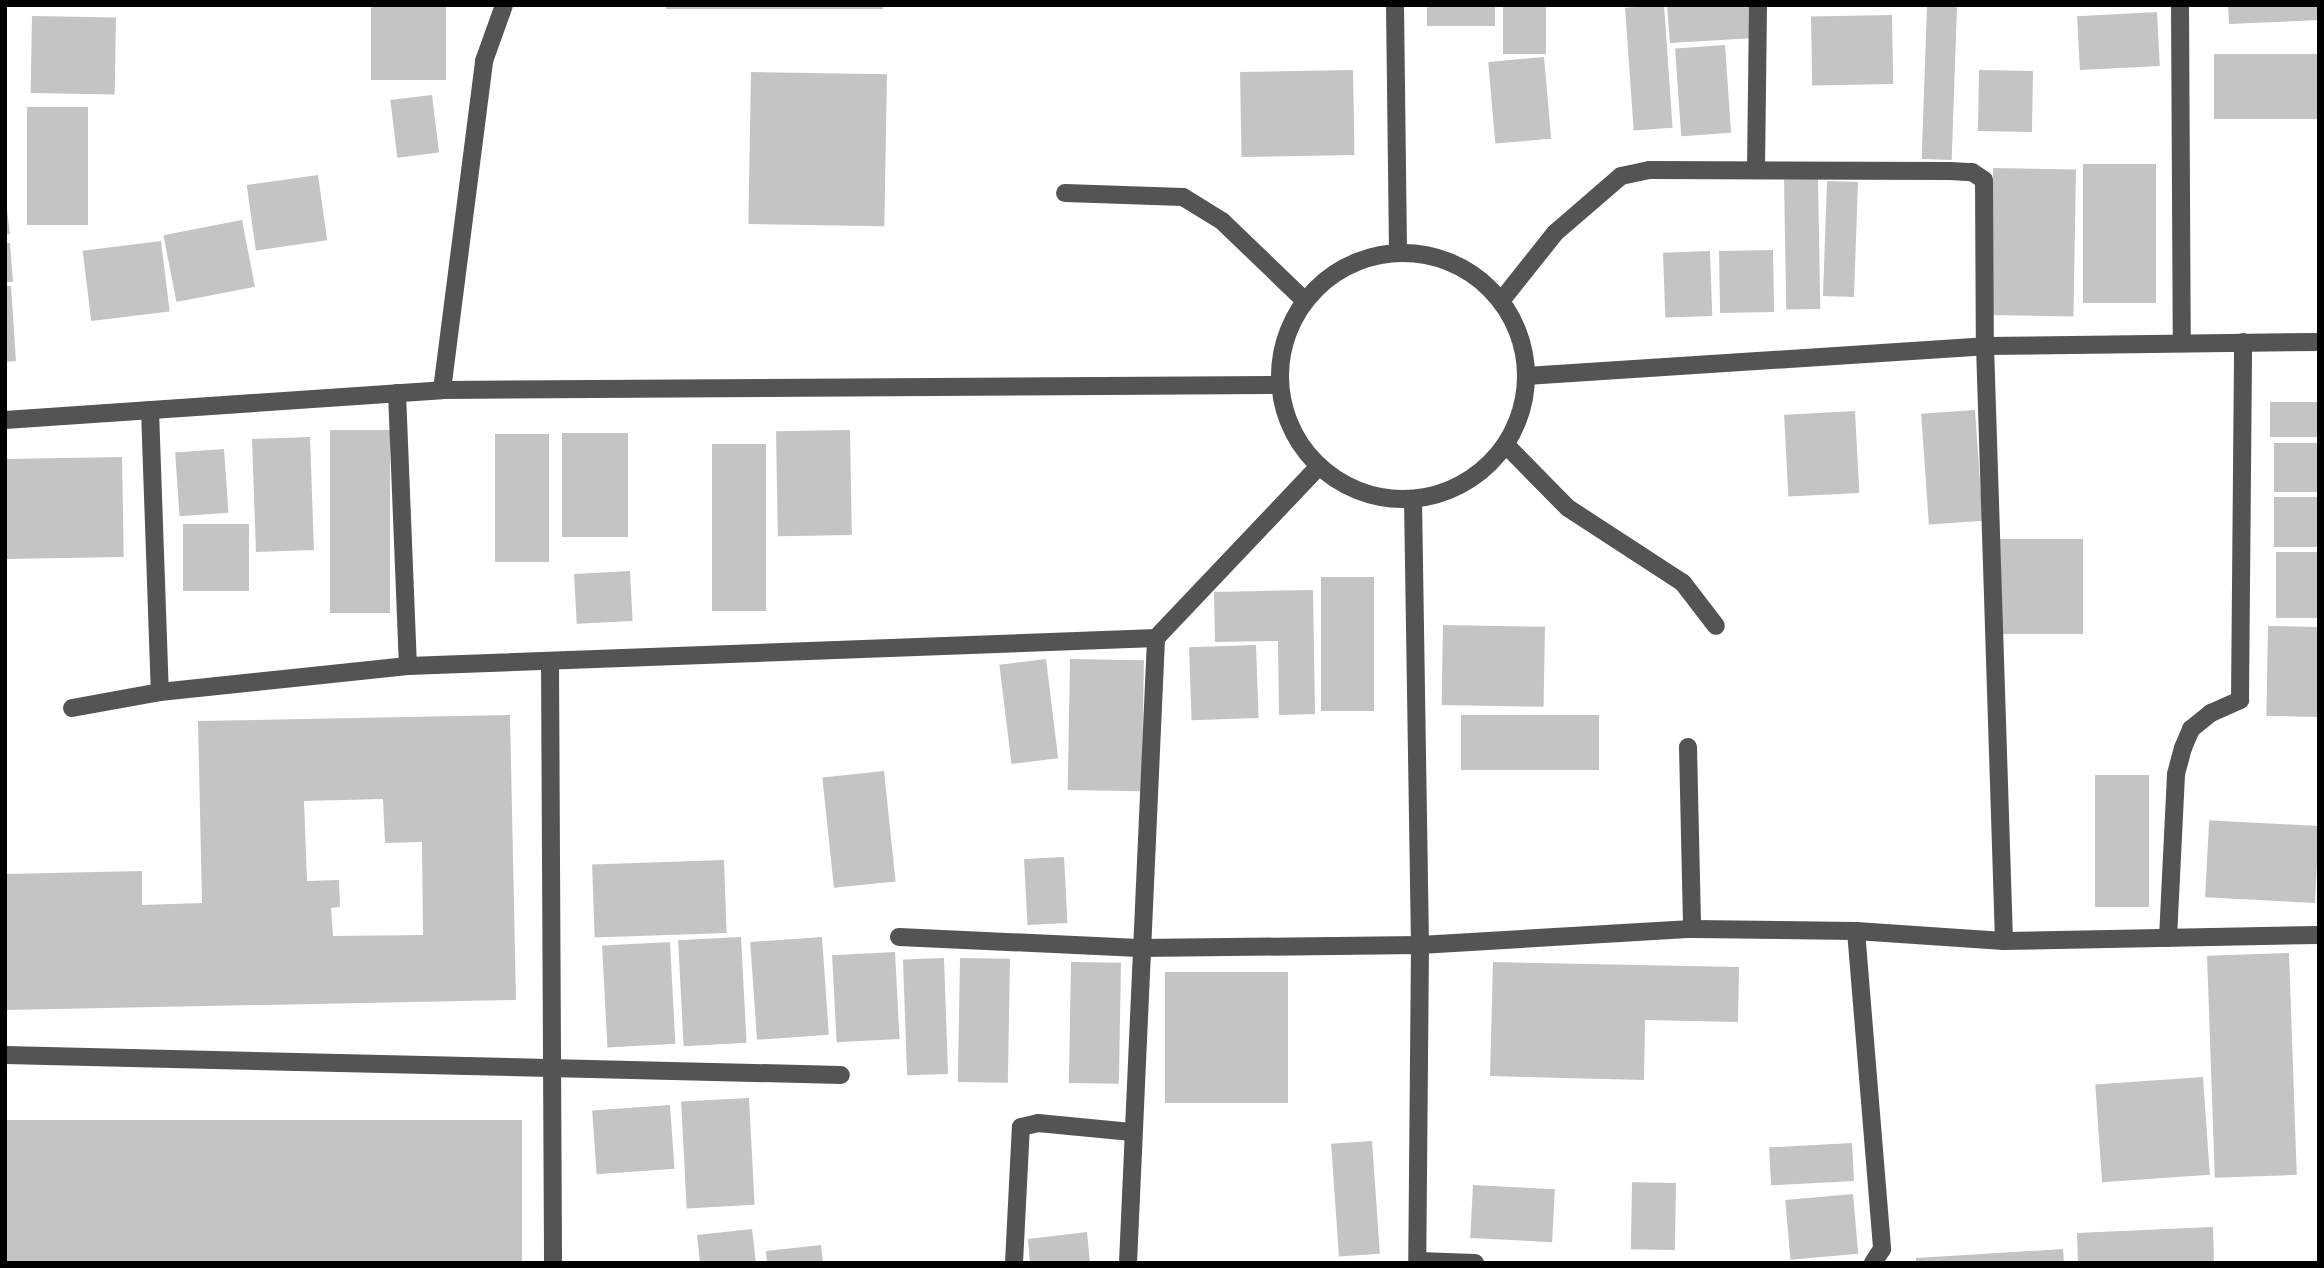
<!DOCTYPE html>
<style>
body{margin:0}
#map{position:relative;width:2324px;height:1268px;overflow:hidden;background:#fff;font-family:"Space Grotesk",sans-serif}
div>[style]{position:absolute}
.building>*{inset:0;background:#c4c4c4;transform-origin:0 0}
.minor>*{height:18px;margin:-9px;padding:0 9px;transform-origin:9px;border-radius:9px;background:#545454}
.minor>.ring{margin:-9px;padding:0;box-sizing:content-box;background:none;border:18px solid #545454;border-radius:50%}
span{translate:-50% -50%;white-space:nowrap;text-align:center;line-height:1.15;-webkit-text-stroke:7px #fff;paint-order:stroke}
.frame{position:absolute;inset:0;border:7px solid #000;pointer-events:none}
</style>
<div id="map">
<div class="building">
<i style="left:371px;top:5px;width:75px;height:75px"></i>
<i style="left:666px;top:5px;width:217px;height:4px"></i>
<i style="left:1427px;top:5px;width:68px;height:21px"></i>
<i style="left:1503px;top:5px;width:43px;height:49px"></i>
<i style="left:1664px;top:5px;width:123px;height:39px;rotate:86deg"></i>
<i style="clip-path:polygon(1667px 5px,1754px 5px,1755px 38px,1670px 43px)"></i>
<i style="clip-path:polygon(2228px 5px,2318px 5px,2319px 20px,2229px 24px)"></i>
<i style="left:1927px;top:6px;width:30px;height:153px;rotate:2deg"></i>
<i style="left:2157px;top:12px;width:54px;height:80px;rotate:87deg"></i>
<i style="left:1892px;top:15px;width:69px;height:81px;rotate:89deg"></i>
<i style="left:32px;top:16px;width:84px;height:77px;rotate:1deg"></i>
<i style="left:1725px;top:45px;width:88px;height:50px;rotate:86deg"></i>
<i style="left:2319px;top:54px;width:65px;height:105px;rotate:90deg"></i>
<i style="left:1544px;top:57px;width:82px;height:56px;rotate:85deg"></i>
<i style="left:1353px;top:70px;width:85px;height:113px;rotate:89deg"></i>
<i style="left:1979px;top:70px;width:54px;height:61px;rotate:1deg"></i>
<i style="left:751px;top:72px;width:136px;height:152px;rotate:1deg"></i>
<i style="left:432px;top:95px;width:58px;height:42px;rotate:83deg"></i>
<i style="left:88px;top:107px;width:118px;height:61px;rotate:90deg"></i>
<i style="left:2083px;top:164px;width:73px;height:139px"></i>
<i style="left:1993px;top:168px;width:83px;height:147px;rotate:1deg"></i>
<i style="left:318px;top:175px;width:66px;height:72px;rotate:82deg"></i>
<i style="left:1818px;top:179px;width:130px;height:34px;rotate:89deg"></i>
<i style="left:1827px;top:181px;width:31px;height:115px;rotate:2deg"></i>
<i style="clip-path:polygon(5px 193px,10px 234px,5px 234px)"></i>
<i style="left:242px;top:220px;width:68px;height:80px;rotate:79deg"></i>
<i style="left:161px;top:241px;width:71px;height:79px;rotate:83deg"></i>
<i style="clip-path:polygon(5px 243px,10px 243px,13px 282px,5px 282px)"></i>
<i style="left:1773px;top:250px;width:62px;height:54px;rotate:89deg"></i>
<i style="left:1710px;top:251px;width:65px;height:47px;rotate:88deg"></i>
<i style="clip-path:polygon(5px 286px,11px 286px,16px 361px,5px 362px)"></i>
<i style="left:2319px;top:402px;width:35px;height:49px;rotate:90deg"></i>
<i style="left:1975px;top:410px;width:111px;height:54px;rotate:86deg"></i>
<i style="left:1855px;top:411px;width:82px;height:71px;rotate:87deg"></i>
<i style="left:330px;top:430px;width:60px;height:183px"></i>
<i style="left:850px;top:430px;width:105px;height:74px;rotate:89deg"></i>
<i style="left:562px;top:433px;width:66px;height:104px"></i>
<i style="left:495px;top:434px;width:54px;height:128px"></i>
<i style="left:310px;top:437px;width:113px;height:58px;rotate:88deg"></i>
<i style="left:2319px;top:443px;width:49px;height:45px;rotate:90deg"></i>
<i style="left:712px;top:444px;width:54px;height:167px"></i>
<i style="left:224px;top:449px;width:64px;height:49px;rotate:86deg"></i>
<i style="left:122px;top:457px;width:100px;height:117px;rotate:89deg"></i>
<i style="left:2319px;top:497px;width:50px;height:45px;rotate:90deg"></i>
<i style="left:183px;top:524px;width:66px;height:67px"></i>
<i style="left:1998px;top:539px;width:85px;height:95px"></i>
<i style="left:2319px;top:552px;width:66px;height:43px;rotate:90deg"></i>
<i style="left:630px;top:571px;width:50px;height:56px;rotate:87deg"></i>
<i style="left:1321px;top:577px;width:53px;height:134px"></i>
<i style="clip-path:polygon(1313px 590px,1315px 714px,1279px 715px,1278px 641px,1215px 642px,1214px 592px)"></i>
<i style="left:1443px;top:625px;width:102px;height:80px;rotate:1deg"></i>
<i style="left:2268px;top:626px;width:51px;height:90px;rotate:1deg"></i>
<i style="left:1256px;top:645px;width:73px;height:67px;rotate:88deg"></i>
<i style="left:1046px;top:659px;width:100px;height:47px;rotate:83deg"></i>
<i style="left:1070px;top:659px;width:74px;height:131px;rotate:1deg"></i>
<i style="clip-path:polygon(evenodd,510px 715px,516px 1000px,5px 1010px,5px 874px,142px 871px,142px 905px,202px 903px,198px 721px,510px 715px,383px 799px,385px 843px,422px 842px,423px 935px,333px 936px,331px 908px,340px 907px,339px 880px,307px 881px,304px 801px,383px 799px)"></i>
<i style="left:1599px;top:715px;width:55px;height:138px;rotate:90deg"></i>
<i style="left:884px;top:771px;width:111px;height:62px;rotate:84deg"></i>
<i style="left:2095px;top:775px;width:54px;height:132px"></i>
<i style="left:2319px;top:826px;width:77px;height:110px;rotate:93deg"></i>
<i style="left:1064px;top:857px;width:66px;height:40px;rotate:87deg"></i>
<i style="left:724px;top:860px;width:73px;height:132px;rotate:88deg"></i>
<i style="left:741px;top:937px;width:106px;height:63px;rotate:87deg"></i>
<i style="left:822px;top:937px;width:98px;height:72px;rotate:86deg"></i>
<i style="left:670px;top:942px;width:102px;height:68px;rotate:87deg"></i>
<i style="left:895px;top:952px;width:87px;height:63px;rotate:87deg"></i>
<i style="left:2289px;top:953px;width:222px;height:82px;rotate:88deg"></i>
<i style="left:944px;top:958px;width:116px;height:41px;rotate:88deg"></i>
<i style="left:960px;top:958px;width:50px;height:124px;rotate:1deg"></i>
<i style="left:1071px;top:962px;width:50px;height:121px;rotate:1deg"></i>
<i style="clip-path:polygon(1493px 962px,1739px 967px,1738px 1022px,1645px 1020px,1644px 1080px,1490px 1076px)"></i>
<i style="left:1288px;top:972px;width:131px;height:123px;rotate:90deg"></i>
<i style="left:2203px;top:1077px;width:98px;height:108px;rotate:86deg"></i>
<i style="left:749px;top:1098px;width:107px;height:68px;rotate:87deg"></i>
<i style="left:670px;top:1105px;width:64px;height:78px;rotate:86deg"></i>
<i style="left:5px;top:1120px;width:517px;height:143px"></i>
<i style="left:1372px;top:1141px;width:113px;height:41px;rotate:86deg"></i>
<i style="left:1852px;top:1143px;width:38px;height:83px;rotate:87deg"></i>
<i style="left:1676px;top:1183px;width:67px;height:44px;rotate:91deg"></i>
<i style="left:1473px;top:1185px;width:82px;height:53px;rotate:3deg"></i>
<i style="left:1853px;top:1194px;width:60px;height:68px;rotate:85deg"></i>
<i style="clip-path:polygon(2213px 1227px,2214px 1263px,2078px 1263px,2077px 1233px)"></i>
<i style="clip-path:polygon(752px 1229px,756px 1263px,700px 1263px,697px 1235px)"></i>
<i style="clip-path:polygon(1087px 1232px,1090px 1263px,1030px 1263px,1028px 1239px)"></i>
<i style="clip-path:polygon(821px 1245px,823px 1263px,767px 1263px,766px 1251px)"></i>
<i style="clip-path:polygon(2063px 1249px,2064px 1263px,1916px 1263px,1916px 1258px)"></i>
</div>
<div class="minor">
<i style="left:1395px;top:5px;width:248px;rotate:89.3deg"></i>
<i style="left:2180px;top:5px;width:336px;rotate:89.7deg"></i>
<i style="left:1756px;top:170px;width:165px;rotate:-89.3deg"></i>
<i style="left:1065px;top:193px;width:118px;rotate:1.9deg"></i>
<i style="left:1183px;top:197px;width:46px;rotate:31.6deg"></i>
<i style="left:1222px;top:221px;width:115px;rotate:43.9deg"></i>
<i class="ring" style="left:1280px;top:253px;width:228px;height:228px"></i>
<i style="left:1501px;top:301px;width:87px;rotate:-51.5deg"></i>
<i style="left:1555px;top:233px;width:87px;rotate:-40.8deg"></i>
<i style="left:1621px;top:176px;width:29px;rotate:-12deg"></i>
<i style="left:1649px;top:170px;width:301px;rotate:0.2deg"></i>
<i style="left:1950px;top:171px;width:22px;rotate:3deg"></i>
<i style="left:1972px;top:172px;width:14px;rotate:34deg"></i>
<i style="left:1984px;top:180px;width:166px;rotate:89.7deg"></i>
<i style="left:1985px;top:346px;width:595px;rotate:88.17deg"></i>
<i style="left:1526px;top:376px;width:460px;rotate:-3.7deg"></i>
<i style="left:1985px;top:346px;width:334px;rotate:-0.7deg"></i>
<i style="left:442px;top:390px;width:332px;rotate:-82.7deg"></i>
<i style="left:484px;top:61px;width:59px;rotate:-70.3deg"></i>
<i style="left:397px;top:393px;width:273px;rotate:87.7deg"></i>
<i style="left:150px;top:410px;width:282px;rotate:88deg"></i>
<i style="left:160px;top:692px;width:249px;rotate:-6deg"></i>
<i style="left:408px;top:666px;width:749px;rotate:-2.14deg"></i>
<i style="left:1156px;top:638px;width:236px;rotate:-46.5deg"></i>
<i style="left:5px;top:420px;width:438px;rotate:-3.9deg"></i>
<i style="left:442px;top:390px;width:836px;rotate:-0.34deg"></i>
<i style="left:1506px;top:445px;width:88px;rotate:45.5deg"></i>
<i style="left:1568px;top:508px;width:137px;rotate:33.1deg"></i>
<i style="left:1683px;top:583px;width:54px;rotate:52.5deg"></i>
<i style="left:1413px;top:500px;width:445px;rotate:89.1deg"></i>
<i style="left:1420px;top:945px;width:318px;rotate:90.5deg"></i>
<i style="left:550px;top:662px;width:601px;rotate:89.71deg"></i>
<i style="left:72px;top:708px;width:89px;rotate:-10.3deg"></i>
<i style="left:1688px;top:747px;width:182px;rotate:88.7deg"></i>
<i style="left:1856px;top:931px;width:319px;rotate:85.3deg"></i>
<i style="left:1882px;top:1249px;width:17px;rotate:123deg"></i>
<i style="left:899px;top:937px;width:240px;rotate:2.6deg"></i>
<i style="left:1139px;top:948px;width:281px;rotate:-0.6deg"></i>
<i style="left:1420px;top:945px;width:272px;rotate:-3.4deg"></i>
<i style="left:1692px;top:929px;width:164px;rotate:0.7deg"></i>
<i style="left:1856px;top:931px;width:148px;rotate:3.9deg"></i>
<i style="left:2004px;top:941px;width:315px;rotate:-1.1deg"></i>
<i style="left:2168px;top:938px;width:164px;rotate:-87.2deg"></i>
<i style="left:2176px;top:774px;width:27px;rotate:-75deg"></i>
<i style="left:2183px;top:748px;width:21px;rotate:-67deg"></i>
<i style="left:2191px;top:729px;width:26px;rotate:-39deg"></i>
<i style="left:2211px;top:713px;width:32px;rotate:-24deg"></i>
<i style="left:2240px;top:700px;width:358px;rotate:-89.5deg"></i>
<i style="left:5px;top:1055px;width:836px;rotate:1.37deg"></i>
<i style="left:1418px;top:1261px;width:57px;rotate:2deg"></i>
<i style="left:1014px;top:1263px;width:136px;rotate:-87.1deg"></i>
<i style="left:1021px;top:1127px;width:17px;rotate:-13deg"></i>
<i style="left:1038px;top:1123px;width:94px;rotate:5.5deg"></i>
<i style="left:1128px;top:1263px;width:626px;rotate:-87.43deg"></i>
</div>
<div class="frame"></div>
</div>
